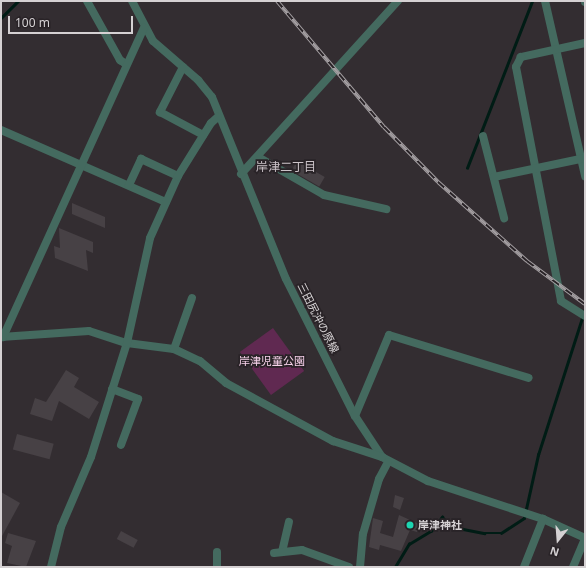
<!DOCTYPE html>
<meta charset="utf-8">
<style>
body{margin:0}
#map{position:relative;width:586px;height:568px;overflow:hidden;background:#332d31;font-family:"Noto Sans","Noto Sans JP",sans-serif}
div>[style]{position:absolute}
.green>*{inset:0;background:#602951;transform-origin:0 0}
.stream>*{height:2.5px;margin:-1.25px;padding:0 1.25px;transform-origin:1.25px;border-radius:1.25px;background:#001c15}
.building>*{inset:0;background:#474145;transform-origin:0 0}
.minor>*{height:8px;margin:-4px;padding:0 4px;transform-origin:4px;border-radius:4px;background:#446a5f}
.rail>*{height:4px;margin-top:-2px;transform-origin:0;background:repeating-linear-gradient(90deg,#292327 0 8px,#a49fa2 0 16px);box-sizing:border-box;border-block:1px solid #a49fa2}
.dots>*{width:11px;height:11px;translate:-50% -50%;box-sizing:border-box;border:2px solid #292327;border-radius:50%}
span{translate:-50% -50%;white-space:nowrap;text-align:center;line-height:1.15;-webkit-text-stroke:3.5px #292327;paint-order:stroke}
.street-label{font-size:11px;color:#d5d1d3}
.park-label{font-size:11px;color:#f8d2eb}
.poi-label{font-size:11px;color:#d5d1d3;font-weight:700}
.left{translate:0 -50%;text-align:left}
.neighbourhood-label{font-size:12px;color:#cbc3c8}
.frame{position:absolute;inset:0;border:2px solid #d5d1d3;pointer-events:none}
.north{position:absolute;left:538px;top:520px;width:40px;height:40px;-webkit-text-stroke:3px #292327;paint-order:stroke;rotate:197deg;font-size:11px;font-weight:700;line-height:16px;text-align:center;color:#d5d1d3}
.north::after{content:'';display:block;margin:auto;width:14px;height:18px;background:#d5d1d3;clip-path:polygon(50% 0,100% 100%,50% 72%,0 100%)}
.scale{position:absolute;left:8px;top:16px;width:125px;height:18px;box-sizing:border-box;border:2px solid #d5d1d3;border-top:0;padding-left:5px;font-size:12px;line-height:14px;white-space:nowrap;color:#d5d1d3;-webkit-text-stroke:3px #292327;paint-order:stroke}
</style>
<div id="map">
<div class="green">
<i style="left:273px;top:328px;width:53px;height:41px;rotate:54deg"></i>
</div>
<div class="stream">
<i style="left:1px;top:18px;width:24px;rotate:-45deg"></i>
<i style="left:467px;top:168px;width:179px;rotate:-68.7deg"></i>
<i style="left:395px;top:567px;width:27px;rotate:-59deg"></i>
<i style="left:409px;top:544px;width:26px;rotate:-31deg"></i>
<i style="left:431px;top:531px;width:18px;rotate:-52deg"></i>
<i style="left:442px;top:517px;width:15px;rotate:42deg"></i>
<i style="left:453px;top:527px;width:32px;rotate:11deg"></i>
<i style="left:484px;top:533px;width:17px"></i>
<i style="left:501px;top:533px;width:27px;rotate:-33deg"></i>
<i style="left:524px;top:518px;width:65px;rotate:-77.5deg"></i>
<i style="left:538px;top:455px;width:153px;rotate:-72.2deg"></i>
</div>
<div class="building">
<i style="left:297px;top:161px;width:32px;height:11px;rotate:30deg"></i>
<i style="clip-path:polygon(72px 203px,105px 217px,105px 228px,72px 214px)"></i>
<i style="clip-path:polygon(59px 228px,93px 242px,93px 253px,86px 250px,88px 271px,55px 258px,54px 246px,60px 248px)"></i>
<i style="clip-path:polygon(66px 370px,79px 378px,74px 387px,99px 402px,89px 419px,59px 401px,52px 421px,30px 414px,35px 398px,46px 402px)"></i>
<i style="left:17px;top:434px;width:38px;height:16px;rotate:15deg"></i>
<i style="clip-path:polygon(1px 492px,20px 503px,1px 538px)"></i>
<i style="clip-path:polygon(395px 495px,404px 498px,400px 510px,393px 507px)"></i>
<i style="clip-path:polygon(399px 515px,419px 524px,417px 532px,410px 530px,401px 551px,380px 545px,379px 550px,369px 547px,373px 518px,383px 521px,380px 533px,393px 537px)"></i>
<i style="left:121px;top:531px;width:19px;height:9px;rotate:28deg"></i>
<i style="clip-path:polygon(8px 533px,36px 541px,26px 567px,7px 563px,12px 546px,5px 543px)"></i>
</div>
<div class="minor">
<i style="left:87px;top:1px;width:68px;rotate:60.8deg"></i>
<i style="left:120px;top:60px;width:7px;rotate:34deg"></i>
<i style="left:132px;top:1px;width:45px;rotate:62.3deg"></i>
<i style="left:153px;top:41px;width:60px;rotate:40.9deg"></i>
<i style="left:198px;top:80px;width:22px;rotate:51deg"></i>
<i style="left:212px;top:97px;width:196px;rotate:67.9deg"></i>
<i style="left:286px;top:279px;width:153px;rotate:63.3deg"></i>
<i style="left:355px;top:416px;width:49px;rotate:56.6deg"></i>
<i style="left:382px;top:457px;width:52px;rotate:27.6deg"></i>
<i style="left:428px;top:481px;width:121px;rotate:18.3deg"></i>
<i style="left:543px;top:519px;width:46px;rotate:24.3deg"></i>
<i style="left:545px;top:1px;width:180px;rotate:77.1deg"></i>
<i style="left:585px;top:1px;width:1px;rotate:90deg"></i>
<i style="left:585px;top:43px;width:66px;rotate:167.7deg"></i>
<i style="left:521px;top:57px;width:11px;rotate:117deg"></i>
<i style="left:516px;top:67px;width:238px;rotate:79.1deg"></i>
<i style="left:561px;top:301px;width:28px;rotate:32deg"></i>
<i style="left:183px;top:67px;width:51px;rotate:117.1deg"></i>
<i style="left:160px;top:112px;width:49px;rotate:28.1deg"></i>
<i style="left:1px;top:130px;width:180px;rotate:23.6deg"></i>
<i style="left:483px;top:136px;width:85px;rotate:75.6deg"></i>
<i style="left:258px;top:157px;width:76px;rotate:29.9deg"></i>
<i style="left:324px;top:195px;width:64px;rotate:12.7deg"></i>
<i style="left:241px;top:174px;width:234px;rotate:-47.8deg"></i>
<i style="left:494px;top:177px;width:93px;rotate:-11.8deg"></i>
<i style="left:129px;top:185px;width:29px;rotate:-65deg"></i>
<i style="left:141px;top:159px;width:41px;rotate:24.7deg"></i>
<i style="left:1px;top:337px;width:88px;rotate:-3.9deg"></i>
<i style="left:89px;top:331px;width:40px;rotate:18deg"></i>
<i style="left:127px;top:343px;width:47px;rotate:7.3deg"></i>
<i style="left:174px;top:349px;width:29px;rotate:25deg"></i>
<i style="left:200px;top:361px;width:34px;rotate:40deg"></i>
<i style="left:226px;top:383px;width:122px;rotate:28.5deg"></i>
<i style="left:333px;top:441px;width:52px;rotate:18.1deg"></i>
<i style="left:3px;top:337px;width:340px;rotate:-65.5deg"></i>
<i style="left:174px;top:349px;width:54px;rotate:-70.6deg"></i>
<i style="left:112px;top:389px;width:28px;rotate:21deg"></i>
<i style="left:138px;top:399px;width:49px;rotate:110.3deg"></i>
<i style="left:355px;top:416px;width:88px;rotate:-67.2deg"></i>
<i style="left:389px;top:335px;width:146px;rotate:17.1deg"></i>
<i style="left:217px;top:552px;width:15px;rotate:90deg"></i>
<i style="left:282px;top:552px;width:31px;rotate:-77deg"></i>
<i style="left:274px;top:553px;width:28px;rotate:-6deg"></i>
<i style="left:302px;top:550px;width:50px;rotate:19.9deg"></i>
<i style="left:51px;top:567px;width:41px;rotate:-76deg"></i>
<i style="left:61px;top:527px;width:76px;rotate:-66.8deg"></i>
<i style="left:91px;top:457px;width:120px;rotate:-72.5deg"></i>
<i style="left:127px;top:343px;width:107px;rotate:-77.6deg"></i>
<i style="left:150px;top:238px;width:68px;rotate:-65.7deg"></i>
<i style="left:178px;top:176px;width:62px;rotate:-58.1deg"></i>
<i style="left:211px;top:123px;width:9px;rotate:-41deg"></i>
<i style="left:360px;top:567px;width:33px;rotate:-85deg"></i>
<i style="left:363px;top:534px;width:57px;rotate:-73.8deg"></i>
<i style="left:379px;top:479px;width:19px;rotate:-62deg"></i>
<i style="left:524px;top:567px;width:52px;rotate:-68.4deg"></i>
<i style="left:573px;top:567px;width:30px;rotate:-67deg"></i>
</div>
<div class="rail">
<i style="left:277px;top:1px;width:165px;rotate:49.7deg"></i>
<i style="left:384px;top:127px;width:77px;rotate:45.5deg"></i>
<i style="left:438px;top:182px;width:119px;rotate:41.6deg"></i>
<i style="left:527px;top:261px;width:72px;rotate:36.6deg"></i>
</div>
<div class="dots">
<i style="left:410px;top:525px;background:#1dd5b1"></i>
</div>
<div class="street-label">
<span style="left:318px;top:318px;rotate:63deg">三田尻沖の原線</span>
</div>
<div class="park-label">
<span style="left:272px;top:361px">岸津児童公園</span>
</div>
<div class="poi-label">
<span class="left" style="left:418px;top:525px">岸津神社</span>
</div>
<div class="neighbourhood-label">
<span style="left:286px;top:167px">岸津二丁目</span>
</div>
<div class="frame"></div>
<div class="north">N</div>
<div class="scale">100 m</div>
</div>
